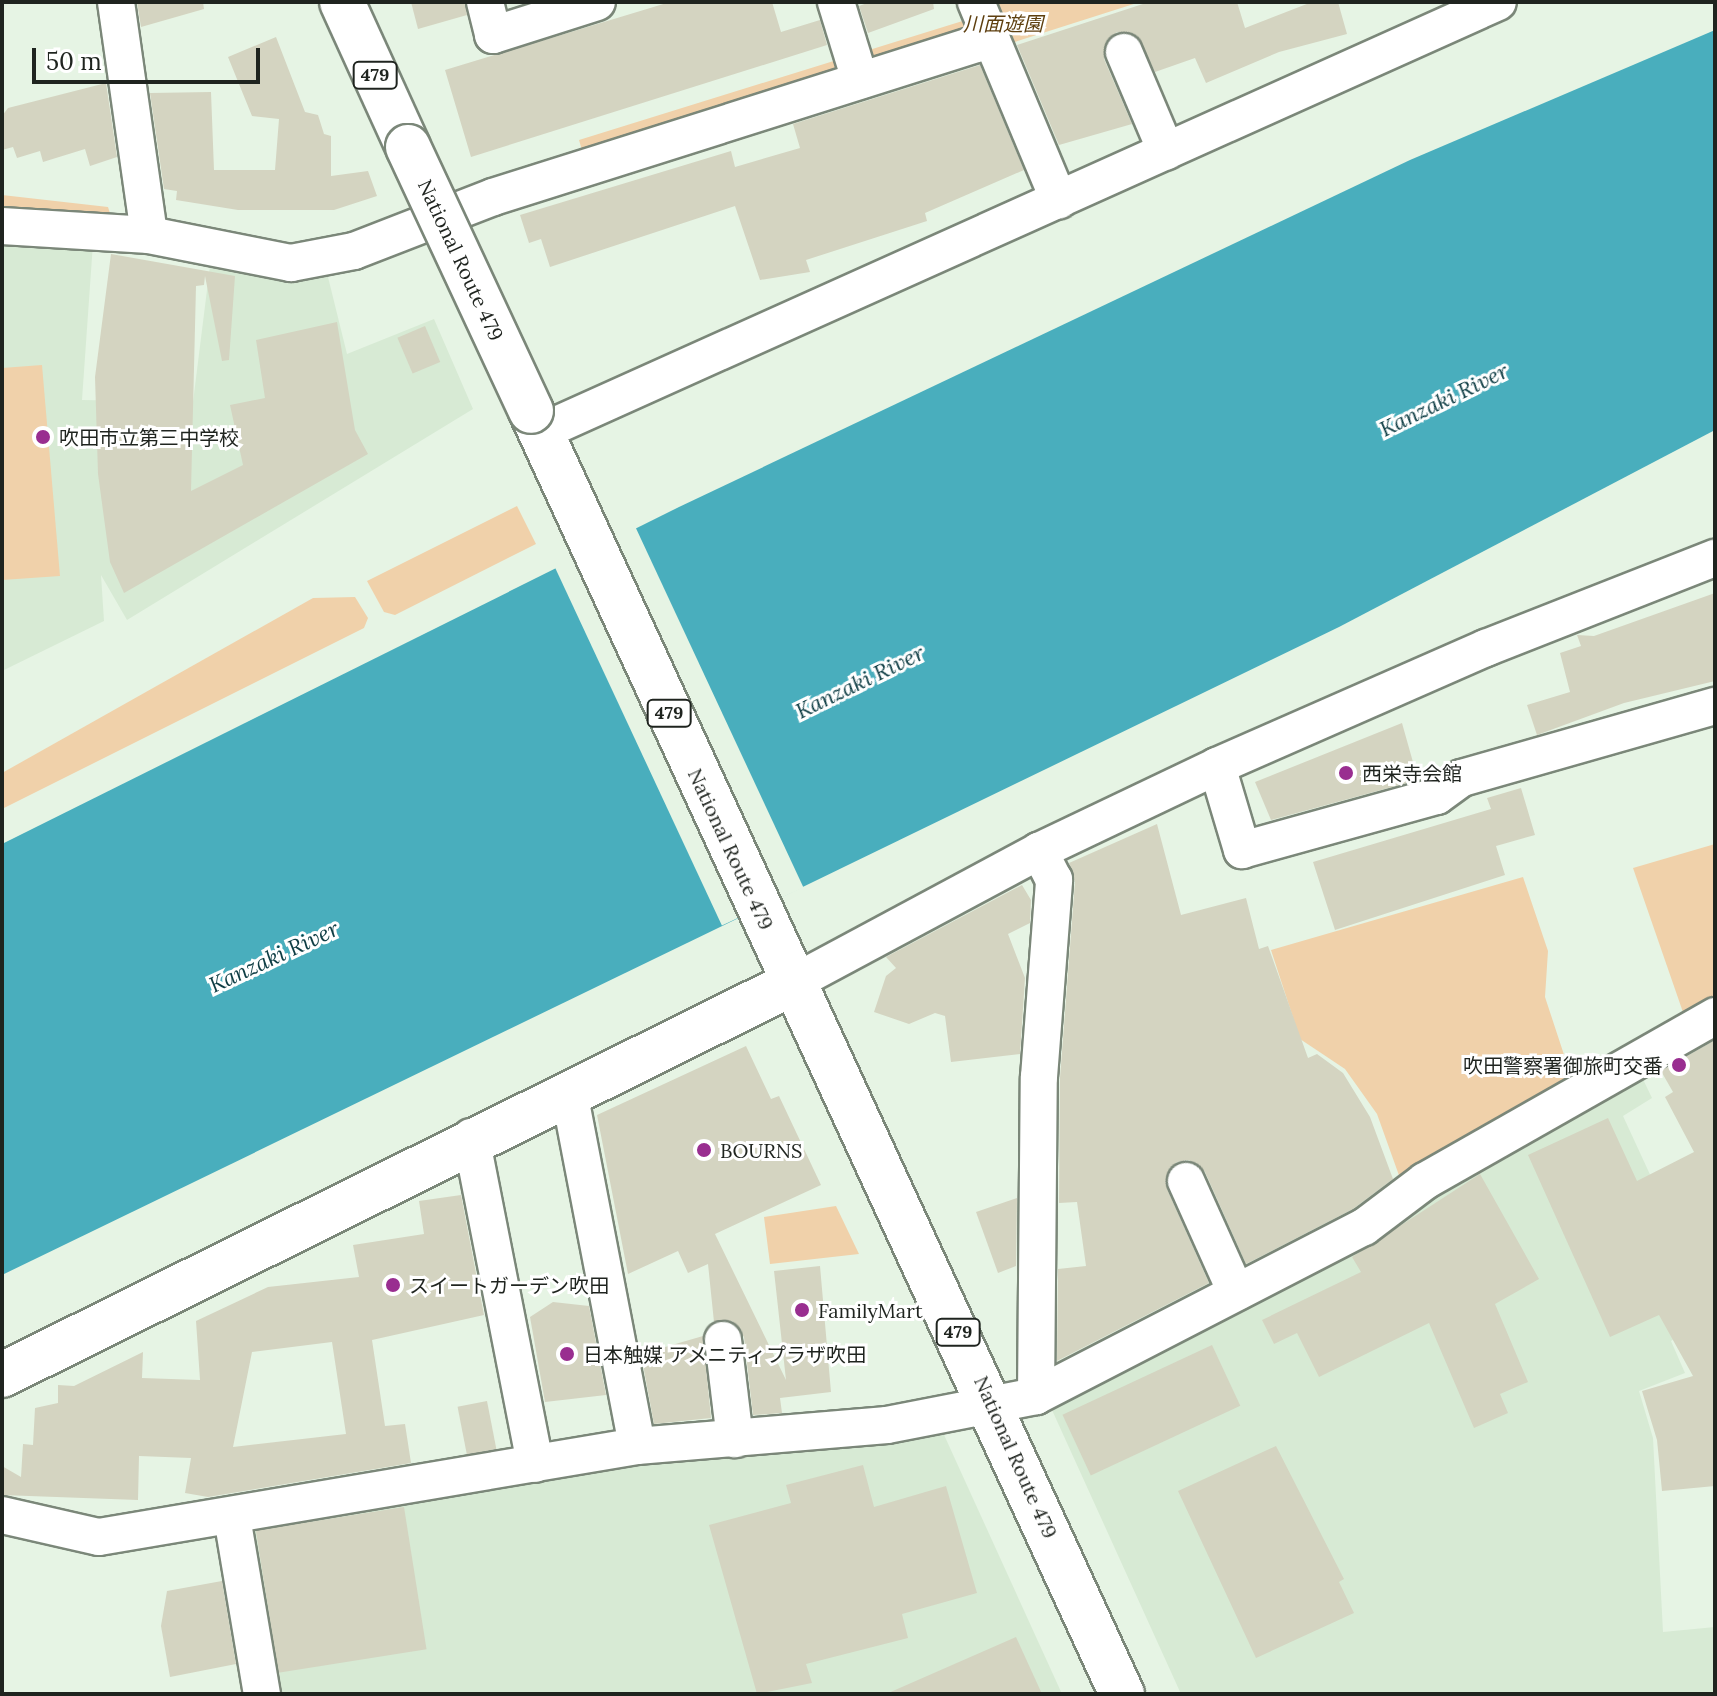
<!DOCTYPE html>
<meta charset="utf-8">
<style>
body{margin:0}
#map{position:relative;width:1717px;height:1696px;overflow:hidden;background:#e6f4e4;font-family:Lora,"Noto Sans JP",serif}
div>[style]{position:absolute}
.built>*{inset:0;background:#d7ead4}
.green>*{inset:0;background:#f0d1aa}
.water>*{inset:0;background:#49aebd}
.pier>*{inset:0;background:#e6f4e4;transform-origin:0 0}
.building>*{inset:0;background:#d4d4c1;transform-origin:0 0}
.roads{filter:drop-shadow(2px 0 #7b8779) drop-shadow(-2px 0 #7b8779) drop-shadow(0 2px #7b8779) drop-shadow(0 -2px #7b8779)}
.minor>*{height:36px;margin:-18px;padding:0 18px;transform-origin:18px;border-radius:18px;background:#fff}
.tertiary>*{height:44px;margin:-22px;padding:0 22px;transform-origin:22px;border-radius:22px;background:#fff}
.trunk>*{height:44px;margin:-22px;padding:0 22px;transform-origin:22px;border-radius:22px;background:#fff}
.bridges{filter:drop-shadow(2px 0 #7b8779) drop-shadow(-2px 0 #7b8779) drop-shadow(0 2px #7b8779) drop-shadow(0 -2px #7b8779)}
.trunk-bridge>*{height:44px;margin:-22px;padding:0 22px;transform-origin:22px;border-radius:22px;background:#fff}
.dots>*{width:22px;height:22px;translate:-50% -50%;box-sizing:border-box;border:4px solid #fff;border-radius:50%}
span{translate:-50% -50%;white-space:nowrap;text-align:center;line-height:1.15;-webkit-text-stroke:6px #fff;paint-order:stroke}
.shield-label span{padding:2px 6px;background:#fff;border:2px solid;border-radius:6px;-webkit-text-stroke-width:0}
.shield-label{font-size:18px;color:#1f241f;font-weight:700}
.park-label{font-size:20px;color:#5e3f0f;font-style:italic}
.street-label{font-size:20px;color:#1f241f}
.poi-label{font-size:20px;color:#1f241f}
.left{translate:0 -50%;text-align:left}
.right{translate:-100% -50%;text-align:right}
.water-label{font-size:22px;color:#0e3d44;font-style:italic}
.frame{position:absolute;inset:0;border:4px solid #1f241f;pointer-events:none}
.scale{position:absolute;left:32px;top:48px;width:228px;height:36px;box-sizing:border-box;border:4px solid #1f241f;border-top:0;padding-left:10px;font-size:24px;line-height:28px;white-space:nowrap;color:#1f241f;-webkit-text-stroke:6px #fff;paint-order:stroke}
</style>
<div id="map">
<div class="built">
<i style="clip-path:polygon(2px 237px,93px 243px,82px 400px,193px 402px,211px 258px,327px 273px,347px 354px,434px 319px,473px 409px,127px 620px,101px 575px,104px 621px,2px 671px)"></i>
<i style="clip-path:polygon(1640px 1073px,1652px 1098px,1623px 1116px,1713px 1311px,1671px 1341px,1685px 1373px,1639px 1391px,1653px 1438px,1663px 1632px,1715px 1627px,1715px 1694px,1181px 1694px,1047px 1399px)"></i>
<i style="clip-path:polygon(940px 1426px,1062px 1694px,273px 1694px,241px 1524px,638px 1457px)"></i>
</div>
<div class="green">
<i style="clip-path:polygon(999px 2px,1140px 2px,1002px 46px,584px 157px,579px 140px,969px 19px)"></i>
<i style="clip-path:polygon(2px 195px,108px 207px,113px 223px,2px 218px)"></i>
<i style="clip-path:polygon(42px 365px,60px 576px,2px 580px,2px 368px)"></i>
<i style="clip-path:polygon(517px 506px,536px 544px,395px 615px,384px 612px,367px 581px)"></i>
<i style="clip-path:polygon(355px 597px,368px 618px,364px 628px,2px 809px,2px 773px,313px 598px)"></i>
<i style="clip-path:polygon(1715px 844px,1715px 1003px,1685px 1018px,1633px 868px)"></i>
<i style="clip-path:polygon(1523px 877px,1548px 951px,1545px 997px,1572px 1079px,1401px 1181px,1377px 1114px,1345px 1069px,1300px 1039px,1271px 950px)"></i>
<i style="clip-path:polygon(836px 1206px,859px 1254px,770px 1264px,764px 1217px)"></i>
</div>
<div class="water">
<i style="clip-path:polygon(1715px 30px,1715px 430px,1339px 627px,2px 1275px,2px 844px,679px 507px,1410px 160px)"></i>
</div>
<div class="pier">
<i style="left:634px;top:524px;width:401px;height:90px;rotate:65deg"></i>
</div>
<div class="building">
<i style="clip-path:polygon(137px 2px,203px 2px,204px 9px,141px 27px)"></i>
<i style="clip-path:polygon(411px 2px,465px 2px,467px 15px,418px 29px)"></i>
<i style="clip-path:polygon(670px 2px,772px 2px,781px 32px,820px 20px,827px 45px,471px 157px,445px 70px)"></i>
<i style="clip-path:polygon(870px 2px,933px 2px,934px 9px,868px 33px,859px 6px)"></i>
<i style="clip-path:polygon(1149px 2px,1237px 2px,1245px 28px,1312px 2px,1338px 2px,1347px 34px,1279px 52px,1206px 83px,1195px 58px,1155px 72px,1137px 36px,1117px 32px,1107px 40px,1104px 59px,1132px 124px,1059px 145px,1017px 45px)"></i>
<i style="clip-path:polygon(276px 37px,305px 112px,318px 115px,324px 134px,331px 136px,331px 176px,368px 171px,377px 196px,334px 210px,238px 210px,176px 200px,177px 191px,164px 189px,150px 93px,211px 92px,214px 170px,275px 170px,279px 119px,252px 116px,228px 57px)"></i>
<i style="clip-path:polygon(980px 65px,1024px 170px,925px 213px,927px 221px,806px 260px,810px 272px,760px 280px,735px 206px,550px 267px,541px 239px,529px 243px,520px 215px,731px 151px,735px 167px,800px 148px,793px 124px)"></i>
<i style="clip-path:polygon(106px 83px,117px 157px,90px 166px,85px 149px,43px 162px,40px 151px,17px 158px,13px 147px,2px 150px,2px 116px,8px 108px)"></i>
<i style="clip-path:polygon(111px 254px,235px 276px,229px 360px,222px 361px,205px 276px,204px 285px,196px 286px,191px 491px,243px 465px,230px 405px,265px 398px,256px 340px,337px 322px,355px 430px,368px 454px,124px 593px,110px 562px,98px 474px,95px 377px)"></i>
<i style="left:425px;top:326px;width:39px;height:30px;rotate:67deg"></i>
<i style="clip-path:polygon(1715px 593px,1715px 681px,1624px 703px,1537px 735px,1527px 705px,1570px 692px,1560px 653px,1581px 646px,1577px 635px,1594px 636px)"></i>
<i style="clip-path:polygon(1402px 723px,1418px 780px,1271px 820px,1255px 782px)"></i>
<i style="clip-path:polygon(1521px 788px,1535px 835px,1496px 846px,1505px 875px,1335px 930px,1313px 862px,1491px 809px,1487px 798px)"></i>
<i style="clip-path:polygon(1157px 824px,1181px 915px,1246px 898px,1259px 949px,1268px 946px,1308px 1058px,1317px 1054px,1343px 1073px,1370px 1117px,1393px 1179px,1353px 1209px,1246px 1264px,1205px 1172px,1189px 1160px,1177px 1162px,1169px 1169px,1167px 1189px,1209px 1283px,1057px 1361px,1058px 1269px,1086px 1266px,1077px 1202px,1059px 1203px,1060px 1078px,1075px 882px,1069px 863px)"></i>
<i style="clip-path:polygon(1022px 885px,1031px 900px,1030px 923px,1008px 934px,1025px 978px,1020px 1054px,951px 1062px,945px 1016px,935px 1013px,909px 1024px,874px 1012px,886px 976px,896px 968px,886px 957px)"></i>
<i style="clip-path:polygon(1715px 1040px,1715px 1486px,1662px 1491px,1657px 1440px,1642px 1391px,1693px 1376px,1659px 1315px,1610px 1337px,1528px 1155px,1608px 1118px,1637px 1181px,1694px 1152px,1665px 1097px,1673px 1092px,1661px 1071px)"></i>
<i style="clip-path:polygon(746px 1046px,771px 1099px,779px 1096px,821px 1185px,715px 1234px,786px 1380px,774px 1271px,820px 1266px,831px 1392px,780px 1398px,782px 1413px,753px 1415px,744px 1337px,732px 1321px,714px 1322px,708px 1264px,688px 1273px,678px 1251px,628px 1274px,597px 1115px)"></i>
<i style="clip-path:polygon(1480px 1174px,1539px 1279px,1495px 1304px,1528px 1382px,1500px 1394px,1508px 1413px,1474px 1428px,1429px 1323px,1319px 1377px,1297px 1333px,1274px 1344px,1262px 1320px,1361px 1272px,1352px 1257px)"></i>
<i style="clip-path:polygon(evenodd,461px 1195px,484px 1315px,372px 1340px,385px 1426px,405px 1424px,411px 1463px,208px 1497px,185px 1493px,191px 1458px,139px 1456px,138px 1500px,2px 1495px,2px 1466px,21px 1477px,23px 1444px,33px 1445px,35px 1408px,58px 1403px,58px 1385px,74px 1386px,143px 1352px,142px 1378px,200px 1380px,196px 1321px,268px 1287px,359px 1277px,353px 1245px,424px 1234px,419px 1201px,461px 1195px,332px 1342px,346px 1434px,233px 1447px,252px 1352px,332px 1342px)"></i>
<i style="clip-path:polygon(1017px 1198px,1016px 1266px,998px 1273px,976px 1212px)"></i>
<i style="clip-path:polygon(553px 1302px,589px 1306px,606px 1395px,545px 1402px,530px 1317px)"></i>
<i style="clip-path:polygon(703px 1336px,711px 1418px,654px 1424px,641px 1354px)"></i>
<i style="left:1212px;top:1345px;width:67px;height:165px;rotate:65deg"></i>
<i style="left:487px;top:1401px;width:49px;height:30px;rotate:79deg"></i>
<i style="clip-path:polygon(1276px 1446px,1344px 1579px,1339px 1582px,1354px 1613px,1256px 1658px,1178px 1491px)"></i>
<i style="clip-path:polygon(863px 1465px,874px 1507px,946px 1486px,977px 1593px,902px 1614px,908px 1638px,806px 1664px,812px 1683px,757px 1694px,709px 1525px,791px 1503px,786px 1485px)"></i>
<i style="left:404px;top:1507px;width:144px;height:150px;rotate:81deg"></i>
<i style="clip-path:polygon(222px 1581px,236px 1664px,170px 1677px,161px 1626px,167px 1591px)"></i>
<i style="clip-path:polygon(1016px 1637px,1042px 1694px,886px 1694px)"></i>
</div>
<div class="roads">
<div class="minor">
<i style="left:116px;top:2px;width:235px;rotate:81.9deg"></i>
<i style="left:485px;top:2px;width:34px;rotate:76deg"></i>
<i style="left:493px;top:35px;width:109px;rotate:-17.6deg"></i>
<i style="left:836px;top:2px;width:82px;rotate:72.9deg"></i>
<i style="left:976px;top:2px;width:215px;rotate:67.3deg"></i>
<i style="left:1124px;top:52px;width:108px;rotate:67deg"></i>
<i style="left:2px;top:226px;width:147px;rotate:3.5deg"></i>
<i style="left:149px;top:235px;width:145px;rotate:11.2deg"></i>
<i style="left:291px;top:263px;width:64px;rotate:-10.8deg"></i>
<i style="left:354px;top:251px;width:149px;rotate:-21.2deg"></i>
<i style="left:493px;top:197px;width:520px;rotate:-17.56deg"></i>
<i style="left:541px;top:432px;width:1049px;rotate:-24.2deg"></i>
<i style="left:1217px;top:766px;width:88px;rotate:73.4deg"></i>
<i style="left:1242px;top:850px;width:202px;rotate:-15.5deg"></i>
<i style="left:1437px;top:796px;width:31px;rotate:-36deg"></i>
<i style="left:1462px;top:778px;width:263px;rotate:-15.9deg"></i>
<i style="left:793px;top:983px;width:279px;rotate:-28.2deg"></i>
<i style="left:1039px;top:851px;width:197px;rotate:-25.5deg"></i>
<i style="left:1217px;top:766px;width:294px;rotate:-23.7deg"></i>
<i style="left:1486px;top:648px;width:246px;rotate:-21.5deg"></i>
<i style="left:569px;top:1092px;width:360px;rotate:79.1deg"></i>
<i style="left:471px;top:1137px;width:333px;rotate:78.9deg"></i>
<i style="left:1186px;top:1181px;width:122px;rotate:65.8deg"></i>
<i style="left:723px;top:1340px;width:100px;rotate:83.1deg"></i>
<i style="left:1036px;top:1396px;width:319px;rotate:-89.5deg"></i>
<i style="left:1039px;top:1077px;width:198px;rotate:-85.6deg"></i>
<i style="left:1054px;top:880px;width:33px;rotate:-117deg"></i>
<i style="left:2px;top:1515px;width:99px;rotate:12.8deg"></i>
<i style="left:99px;top:1537px;width:546px;rotate:-9.6deg"></i>
<i style="left:637px;top:1446px;width:251px;rotate:-4.8deg"></i>
<i style="left:887px;top:1425px;width:152px;rotate:-11deg"></i>
<i style="left:1036px;top:1396px;width:369px;rotate:-27.3deg"></i>
<i style="left:1364px;top:1227px;width:76px;rotate:-37deg"></i>
<i style="left:1425px;top:1181px;width:334px;rotate:-29.6deg"></i>
<i style="left:232px;top:1517px;width:180px;rotate:80.4deg"></i>
</div>
<div class="tertiary">
<i style="left:2px;top:1375px;width:883px;rotate:-26.36deg"></i>
</div>
<div class="trunk">
<i style="left:342px;top:2px;width:159px;rotate:65.5deg"></i>
<i style="left:531px;top:411px;width:1413px;rotate:65.27deg"></i>
</div>
</div>
<div class="bridges">
<div class="trunk-bridge">
<i style="left:408px;top:147px;width:291px;rotate:65deg"></i>
</div>
</div>
<div class="dots">
<i style="left:43px;top:437px;background:#992e90"></i>
<i style="left:1346px;top:773px;background:#992e90"></i>
<i style="left:1679px;top:1065px;background:#992e90"></i>
<i style="left:704px;top:1150px;background:#992e90"></i>
<i style="left:393px;top:1285px;background:#992e90"></i>
<i style="left:802px;top:1310px;background:#992e90"></i>
<i style="left:567px;top:1354px;background:#992e90"></i>
</div>
<div class="shield-label">
<span style="left:375px;top:75px">479</span>
<span style="left:669px;top:713px">479</span>
<span style="left:958px;top:1332px">479</span>
</div>
<div class="park-label">
<span style="left:1003px;top:23px">川面遊園</span>
</div>
<div class="street-label">
<span style="left:461px;top:260px;rotate:65deg">National Route 479</span>
<span style="left:731px;top:849px;rotate:65deg">National Route 479</span>
<span style="left:1016px;top:1457px;rotate:66deg">National Route 479</span>
</div>
<div class="poi-label">
<span class="left" style="left:59px;top:437px">吹田市立第三中学校</span>
<span class="left" style="left:1362px;top:773px">西栄寺会館</span>
<span class="right" style="left:1663px;top:1065px">吹田警察署御旅町交番</span>
<span class="left" style="left:720px;top:1150px">BOURNS</span>
<span class="left" style="left:409px;top:1285px">スイートガーデン吹田</span>
<span class="left" style="left:818px;top:1310px">FamilyMart</span>
<span class="left" style="left:583px;top:1354px">日本触媒 アメニティプラザ吹田</span>
</div>
<div class="water-label">
<span style="left:1444px;top:400px;rotate:-26deg">Kanzaki River</span>
<span style="left:860px;top:682px;rotate:-26deg">Kanzaki River</span>
<span style="left:274px;top:957px;rotate:-25deg">Kanzaki River</span>
</div>
<div class="frame"></div>
<div class="scale">50 m</div>
</div>
